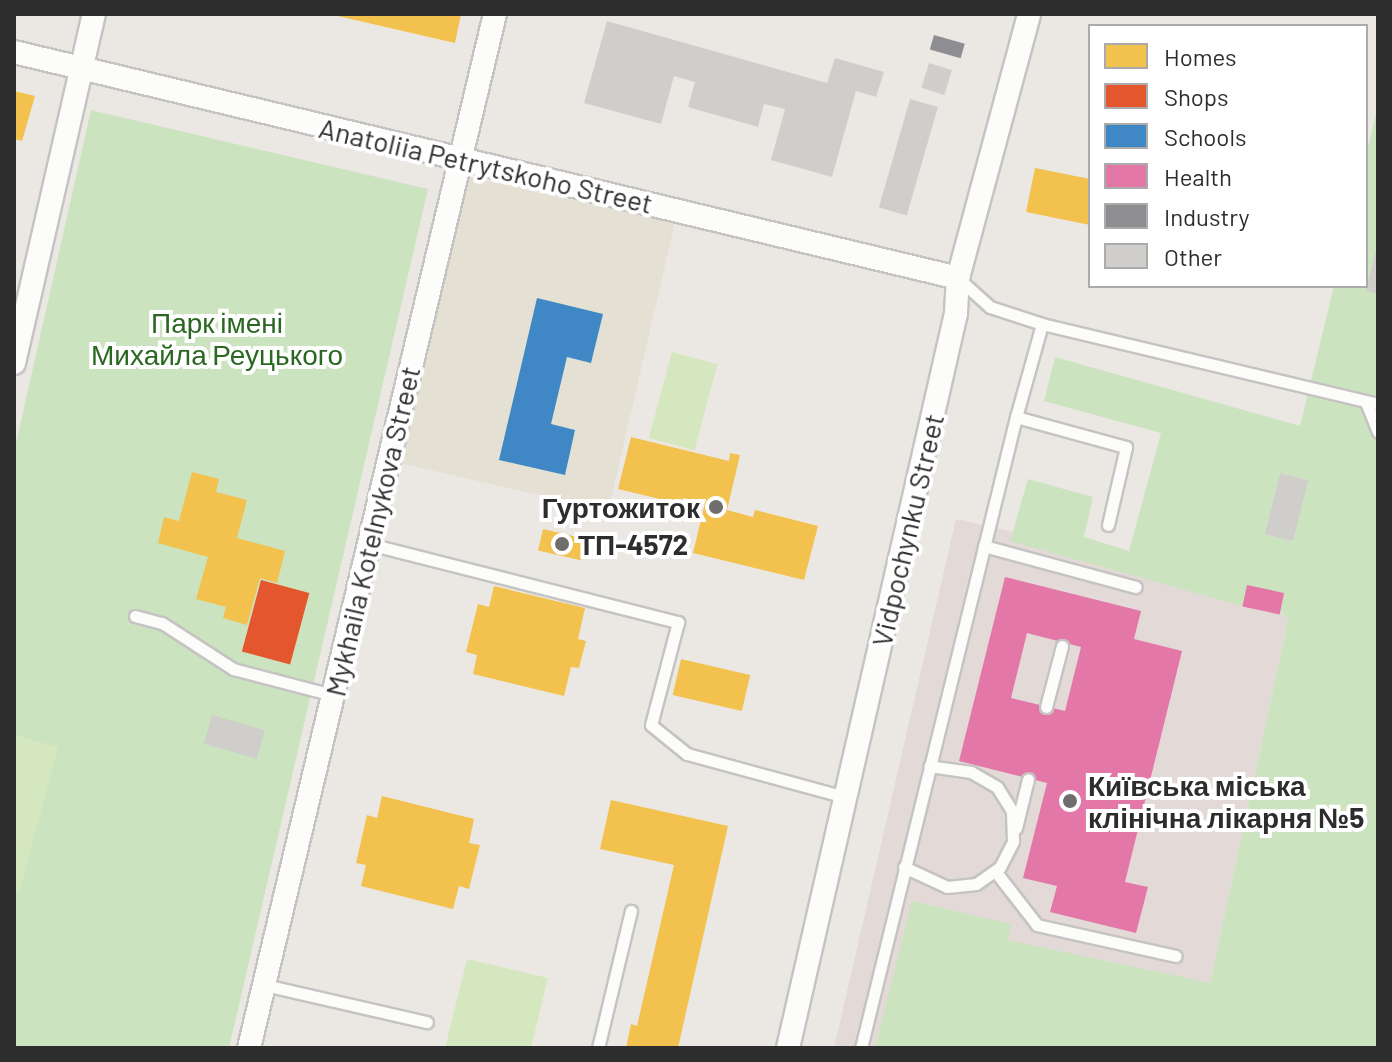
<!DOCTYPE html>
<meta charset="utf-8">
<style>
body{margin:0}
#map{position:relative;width:1392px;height:1062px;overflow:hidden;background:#ebe8e4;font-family:Barlow,sans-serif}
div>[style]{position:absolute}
.education>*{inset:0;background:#e4e0d3;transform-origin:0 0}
.medical>*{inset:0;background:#e3d9d7}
.green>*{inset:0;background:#cce3c0}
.pitch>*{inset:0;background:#d5e7be;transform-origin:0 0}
.homes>*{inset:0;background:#f2c14e;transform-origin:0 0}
.shops>*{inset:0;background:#e4572e;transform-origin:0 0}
.schools>*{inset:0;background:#3f88c5}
.health>*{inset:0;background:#e377a8;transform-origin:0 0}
.industry>*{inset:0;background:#8d8d92;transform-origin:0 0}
.building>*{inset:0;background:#d0cecb;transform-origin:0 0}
.roads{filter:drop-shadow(2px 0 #c5c4c3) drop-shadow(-2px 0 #c5c4c3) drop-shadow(0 2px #c5c4c3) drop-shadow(0 -2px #c5c4c3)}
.service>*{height:11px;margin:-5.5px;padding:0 5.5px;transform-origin:5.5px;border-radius:5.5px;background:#fcfcfb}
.minor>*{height:22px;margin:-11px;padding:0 11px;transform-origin:11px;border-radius:11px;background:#fcfcfb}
.dots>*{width:22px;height:22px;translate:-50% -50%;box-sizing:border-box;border:4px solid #fff;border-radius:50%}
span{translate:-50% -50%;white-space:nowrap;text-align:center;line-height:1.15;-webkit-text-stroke:8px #fff;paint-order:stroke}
.street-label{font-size:28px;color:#2d2d2d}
.park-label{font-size:28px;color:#2a6721}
.poi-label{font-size:28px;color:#2d2d2d;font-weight:700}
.right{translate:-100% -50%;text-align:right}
.left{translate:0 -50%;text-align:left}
.frame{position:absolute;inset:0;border:16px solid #2d2d2d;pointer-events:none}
.legend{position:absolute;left:1088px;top:24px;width:280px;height:264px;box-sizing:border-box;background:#fff;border:2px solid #ababab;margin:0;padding:10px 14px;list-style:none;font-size:24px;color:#2d2d2d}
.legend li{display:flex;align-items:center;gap:16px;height:40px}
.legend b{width:40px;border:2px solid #ababab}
</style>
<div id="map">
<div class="education">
<i style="left:468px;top:176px;width:212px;height:295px;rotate:13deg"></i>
</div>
<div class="medical">
<i style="clip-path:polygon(956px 519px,1284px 593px,1280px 609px,1288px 620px,1196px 1048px,834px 1048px)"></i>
</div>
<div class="green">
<i style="clip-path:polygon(evenodd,1378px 106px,1378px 1048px,875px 1048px,912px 901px,1011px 924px,1008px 940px,1210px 983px,1288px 620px,1280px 609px,1284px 594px,1248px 585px,1242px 606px,1010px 541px,1028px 479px,1093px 497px,1084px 537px,1129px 551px,1161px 433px,1044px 401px,1055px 357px,1300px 426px,1334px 286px,1366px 286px,1366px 155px,1378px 106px,1280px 473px,1307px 480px,1292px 541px,1265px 534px,1280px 473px)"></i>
<i style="clip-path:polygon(91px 110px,428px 189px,229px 1048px,14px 1048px,14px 452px)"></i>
</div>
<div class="pitch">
<i style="left:672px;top:352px;width:47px;height:89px;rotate:15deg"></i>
<i style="clip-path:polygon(14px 735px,58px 747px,19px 893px,14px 891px)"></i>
<i style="clip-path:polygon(467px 959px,548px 978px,531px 1048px,445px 1048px)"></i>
</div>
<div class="homes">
<i style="clip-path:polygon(329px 14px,461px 14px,455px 43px)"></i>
<i style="clip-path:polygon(14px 91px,35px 96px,22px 141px,14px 139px)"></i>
<i style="clip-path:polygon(1035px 168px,1090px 179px,1090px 225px,1026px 212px)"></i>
<i style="clip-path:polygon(631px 437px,729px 461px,730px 453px,740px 455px,727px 510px,753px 517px,755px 510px,818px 526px,804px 580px,693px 553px,705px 503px,683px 498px,681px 504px,618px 489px)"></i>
<i style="clip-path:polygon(192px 472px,219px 479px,216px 492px,247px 500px,237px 538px,285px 551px,277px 583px,260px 578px,247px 625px,223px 618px,226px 607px,196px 599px,208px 557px,158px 543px,164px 517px,179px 521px)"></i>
<i style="left:543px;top:529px;width:44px;height:22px;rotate:13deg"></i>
<i style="clip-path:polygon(494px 586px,585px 608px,578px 639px,586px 641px,579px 668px,571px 667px,564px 696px,473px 674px,477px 655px,466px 652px,478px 604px,489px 607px)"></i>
<i style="left:681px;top:659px;width:71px;height:37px;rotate:13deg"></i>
<i style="clip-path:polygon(382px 796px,474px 819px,469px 843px,480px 845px,469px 889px,459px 886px,453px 909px,361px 886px,366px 865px,356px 863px,367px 815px,377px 818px)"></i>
<i style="clip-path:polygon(611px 800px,728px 826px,678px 1048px,626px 1048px,631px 1024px,637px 1026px,674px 865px,600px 849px)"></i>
</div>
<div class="shops">
<i style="left:261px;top:580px;width:50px;height:74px;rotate:15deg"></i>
</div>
<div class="schools">
<i style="clip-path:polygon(537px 298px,603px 314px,591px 363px,567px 357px,551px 424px,575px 430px,565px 475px,499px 460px)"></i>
</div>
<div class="health">
<i style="clip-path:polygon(evenodd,1005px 577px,1141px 611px,1134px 639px,1182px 651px,1125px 882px,1148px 887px,1136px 933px,1050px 912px,1057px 886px,1023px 878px,1047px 783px,959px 761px,1005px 577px,1027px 633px,1081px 647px,1065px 711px,1011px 698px,1027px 633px)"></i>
<i style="left:1247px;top:585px;width:38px;height:22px;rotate:12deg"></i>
</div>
<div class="industry">
<i style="left:934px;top:35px;width:32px;height:15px;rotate:16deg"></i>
</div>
<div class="building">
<i style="clip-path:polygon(607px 21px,827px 83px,835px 58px,884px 72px,876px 97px,856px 91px,832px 177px,771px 160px,785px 109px,764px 104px,758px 127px,688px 107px,695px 82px,674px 76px,661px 124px,584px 103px)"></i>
<i style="left:929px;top:63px;width:24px;height:26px;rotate:17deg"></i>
<i style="left:910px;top:99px;width:29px;height:113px;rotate:16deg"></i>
<i style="clip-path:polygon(1377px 246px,1378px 246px,1378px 294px,1366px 291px)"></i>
<i style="left:1280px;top:473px;width:29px;height:63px;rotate:14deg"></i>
<i style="left:212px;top:715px;width:55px;height:30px;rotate:16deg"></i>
</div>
<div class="roads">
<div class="service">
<i style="left:958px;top:278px;width:43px;rotate:42.2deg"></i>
<i style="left:990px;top:307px;width:55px;rotate:18.1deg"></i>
<i style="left:1042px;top:324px;width:345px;rotate:13.4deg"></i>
<i style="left:1042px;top:324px;width:97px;rotate:105.6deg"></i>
<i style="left:1016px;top:417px;width:114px;rotate:15.3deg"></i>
<i style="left:1126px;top:447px;width:80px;rotate:103deg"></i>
<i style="left:1366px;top:402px;width:32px;rotate:68deg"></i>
<i style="left:369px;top:544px;width:319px;rotate:14.2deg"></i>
<i style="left:678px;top:622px;width:106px;rotate:104.7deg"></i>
<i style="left:651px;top:725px;width:46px;rotate:38.9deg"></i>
<i style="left:687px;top:754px;width:164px;rotate:15.2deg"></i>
<i style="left:984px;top:546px;width:157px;rotate:15.1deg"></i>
<i style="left:135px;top:616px;width:28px;rotate:15deg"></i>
<i style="left:162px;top:623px;width:85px;rotate:32.9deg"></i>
<i style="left:233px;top:669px;width:103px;rotate:14.6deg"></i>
<i style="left:1046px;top:707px;width:63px;rotate:-75.3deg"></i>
<i style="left:1016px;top:828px;width:50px;rotate:-76.2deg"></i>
<i style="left:904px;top:867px;width:47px;rotate:24.9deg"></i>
<i style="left:947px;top:887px;width:29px;rotate:-6deg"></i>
<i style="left:976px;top:884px;width:29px;rotate:-35deg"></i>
<i style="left:1000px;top:867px;width:29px;rotate:-63deg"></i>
<i style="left:1013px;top:841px;width:30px;rotate:-92deg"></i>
<i style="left:1012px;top:811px;width:28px;rotate:-122deg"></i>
<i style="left:997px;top:787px;width:30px;rotate:-150deg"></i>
<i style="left:971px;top:772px;width:42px;rotate:-171.9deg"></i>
<i style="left:995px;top:871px;width:68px;rotate:52.1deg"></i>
<i style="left:1037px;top:925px;width:142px;rotate:12.6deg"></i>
<i style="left:265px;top:985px;width:166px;rotate:12.9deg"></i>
<i style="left:598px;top:1048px;width:141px;rotate:-76.5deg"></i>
<i style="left:861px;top:1048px;width:650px;rotate:-76.2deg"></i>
</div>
<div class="minor">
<i style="left:14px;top:52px;width:971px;rotate:13.46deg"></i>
<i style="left:14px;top:363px;width:358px;rotate:-77.1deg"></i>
<i style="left:249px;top:1048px;width:1063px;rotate:-76.62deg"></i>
<i style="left:788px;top:1048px;width:754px;rotate:-77.12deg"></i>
<i style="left:956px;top:313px;width:35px;rotate:-87deg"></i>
<i style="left:958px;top:278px;width:273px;rotate:-74.9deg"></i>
</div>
</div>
<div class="dots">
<i style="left:716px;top:507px;background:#706e6d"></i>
<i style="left:562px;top:544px;background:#706e6d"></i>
<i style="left:1070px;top:801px;background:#706e6d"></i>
</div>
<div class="street-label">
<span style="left:486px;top:165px;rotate:13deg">Anatoliia Petrytskoho Street</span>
<span style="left:907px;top:530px;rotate:-77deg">Vidpochynku Street</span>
<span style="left:372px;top:531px;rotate:-77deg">Mykhaila Kotelnykova Street</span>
</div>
<div class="park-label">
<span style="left:217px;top:338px">Парк імені<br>Михайла Реуцького</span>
</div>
<div class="poi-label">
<span class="right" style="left:700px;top:507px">Гуртожиток</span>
<span class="left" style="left:578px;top:544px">ТП-4572</span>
<span class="left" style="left:1088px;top:801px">Київська міська<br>клінічна лікарня №5</span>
</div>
<div class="frame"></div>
<ul class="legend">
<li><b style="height:22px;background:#f2c14e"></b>Homes</li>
<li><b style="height:22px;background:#e4572e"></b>Shops</li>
<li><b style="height:22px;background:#3f88c5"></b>Schools</li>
<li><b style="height:22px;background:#e377a8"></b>Health</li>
<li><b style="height:22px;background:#8d8d92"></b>Industry</li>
<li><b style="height:22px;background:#d0cecb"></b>Other</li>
</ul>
</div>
